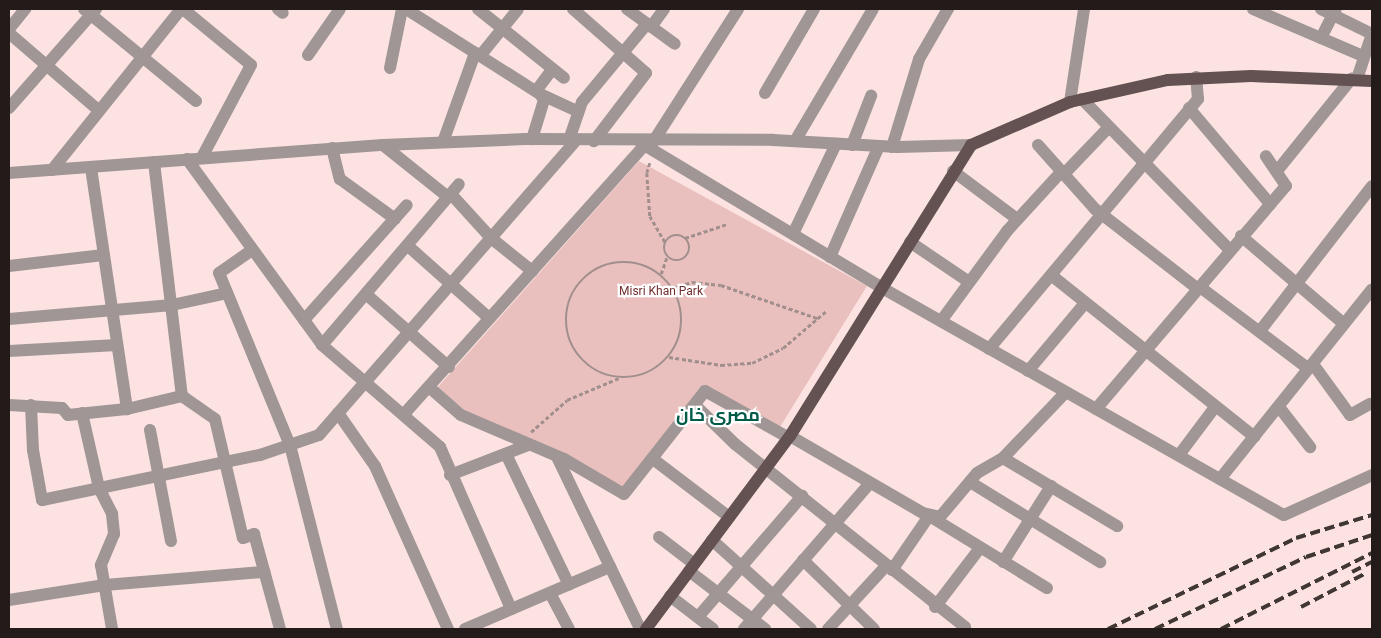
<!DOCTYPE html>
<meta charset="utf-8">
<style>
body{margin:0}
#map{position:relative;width:1381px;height:638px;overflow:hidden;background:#fce3e1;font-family:Roboto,Cairo,sans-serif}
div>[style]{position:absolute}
.green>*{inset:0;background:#e9c0bd}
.path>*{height:2.5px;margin-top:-1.25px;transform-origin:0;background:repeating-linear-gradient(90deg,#a18f8d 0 4px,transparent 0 6.5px)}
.path>.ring{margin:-1.25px;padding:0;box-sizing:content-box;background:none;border:2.5px solid #a18f8d;border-radius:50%}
.minor>*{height:12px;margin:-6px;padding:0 6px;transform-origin:6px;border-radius:6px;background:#a09695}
.major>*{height:12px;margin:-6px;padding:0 6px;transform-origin:6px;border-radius:6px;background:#635251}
.rail>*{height:4px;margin-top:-2px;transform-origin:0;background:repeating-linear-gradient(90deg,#403634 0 10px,transparent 0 15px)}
span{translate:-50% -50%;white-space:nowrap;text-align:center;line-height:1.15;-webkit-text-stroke:4.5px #fff;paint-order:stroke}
.park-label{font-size:12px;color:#71302f}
.district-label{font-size:18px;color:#015b49;font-weight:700}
.frame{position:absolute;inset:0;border:10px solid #231b1a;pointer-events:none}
</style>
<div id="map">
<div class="green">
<i style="clip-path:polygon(639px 161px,867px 286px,780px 427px,705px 387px,623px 489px,471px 415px,437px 388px)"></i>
</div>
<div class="path">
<i style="left:650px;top:163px;width:10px;rotate:107deg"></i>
<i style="left:647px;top:173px;width:43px;rotate:86deg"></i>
<i style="left:650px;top:216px;width:30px;rotate:60deg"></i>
<i class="ring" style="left:664px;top:235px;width:23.5px;height:23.5px"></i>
<i style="left:685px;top:238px;width:44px;rotate:-18.4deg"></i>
<i class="ring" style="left:566px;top:262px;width:113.5px;height:113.5px"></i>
<i style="left:661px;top:274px;width:18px;rotate:-71deg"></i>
<i style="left:673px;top:288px;width:20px;rotate:-18deg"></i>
<i style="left:692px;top:282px;width:29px;rotate:6deg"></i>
<i style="left:721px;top:285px;width:102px;rotate:19deg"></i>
<i style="left:669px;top:357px;width:53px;rotate:8.7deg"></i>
<i style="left:721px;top:365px;width:31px;rotate:-4deg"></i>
<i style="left:752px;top:363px;width:34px;rotate:-26deg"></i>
<i style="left:783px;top:348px;width:57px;rotate:-40.7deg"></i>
<i style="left:531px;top:432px;width:48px;rotate:-41.6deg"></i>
<i style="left:567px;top:400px;width:56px;rotate:-22.9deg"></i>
</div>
<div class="minor">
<i style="left:84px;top:9px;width:145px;rotate:39.4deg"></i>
<i style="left:183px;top:9px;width:88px;rotate:39.5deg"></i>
<i style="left:251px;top:65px;width:104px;rotate:118deg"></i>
<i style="left:278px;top:9px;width:6px;rotate:39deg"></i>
<i style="left:406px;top:9px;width:159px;rotate:32.4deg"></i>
<i style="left:540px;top:94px;width:7px;rotate:56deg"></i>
<i style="left:544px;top:100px;width:41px;rotate:107.1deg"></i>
<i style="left:478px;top:9px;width:110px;rotate:38.7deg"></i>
<i style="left:573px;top:9px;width:97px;rotate:41.2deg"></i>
<i style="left:646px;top:73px;width:86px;rotate:127.4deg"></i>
<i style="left:627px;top:9px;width:59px;rotate:36.1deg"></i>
<i style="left:1253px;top:9px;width:117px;rotate:23.1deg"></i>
<i style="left:1321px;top:9px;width:57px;rotate:26.1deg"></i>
<i style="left:651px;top:27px;width:22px;rotate:-54deg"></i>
<i style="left:9px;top:29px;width:26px;rotate:-51deg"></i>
<i style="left:9px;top:33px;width:116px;rotate:40.8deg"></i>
<i style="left:1321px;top:38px;width:33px;rotate:-63deg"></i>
<i style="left:308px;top:55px;width:56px;rotate:-55.2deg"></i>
<i style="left:480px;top:56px;width:60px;rotate:-51deg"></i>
<i style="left:390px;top:68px;width:60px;rotate:-78.5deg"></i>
<i style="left:1357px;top:79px;width:47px;rotate:-71.6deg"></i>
<i style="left:536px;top:91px;width:26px;rotate:-53deg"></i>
<i style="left:765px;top:93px;width:97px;rotate:-59.7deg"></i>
<i style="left:540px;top:94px;width:41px;rotate:24.7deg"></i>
<i style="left:1082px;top:99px;width:211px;rotate:45.6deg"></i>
<i style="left:1070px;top:102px;width:94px;rotate:-81.4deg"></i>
<i style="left:9px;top:108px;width:132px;rotate:-48.7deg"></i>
<i style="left:1189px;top:108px;width:126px;rotate:49.8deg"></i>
<i style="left:569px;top:140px;width:40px;rotate:-71.1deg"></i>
<i style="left:582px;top:102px;width:100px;rotate:-50.3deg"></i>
<i style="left:795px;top:141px;width:153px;rotate:-59.4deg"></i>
<i style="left:443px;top:142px;width:95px;rotate:-70.2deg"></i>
<i style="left:653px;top:142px;width:158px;rotate:-57.4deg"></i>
<i style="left:641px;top:143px;width:283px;rotate:31deg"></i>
<i style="left:884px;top:289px;width:459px;rotate:29.5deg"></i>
<i style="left:1284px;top:515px;width:97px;rotate:-24.4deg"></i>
<i style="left:383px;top:145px;width:83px;rotate:38.7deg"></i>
<i style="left:852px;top:145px;width:53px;rotate:-68.8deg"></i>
<i style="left:1038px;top:145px;width:86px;rotate:48.3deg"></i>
<i style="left:1095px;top:209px;width:130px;rotate:37.8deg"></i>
<i style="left:892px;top:147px;width:92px;rotate:-72.9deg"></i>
<i style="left:919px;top:59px;width:58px;rotate:-59.9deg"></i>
<i style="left:332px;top:148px;width:32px;rotate:76deg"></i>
<i style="left:340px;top:179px;width:68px;rotate:36deg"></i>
<i style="left:187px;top:159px;width:230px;rotate:54deg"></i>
<i style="left:322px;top:345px;width:156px;rotate:40.8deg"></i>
<i style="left:440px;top:447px;width:177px;rotate:66.3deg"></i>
<i style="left:154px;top:162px;width:236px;rotate:83.2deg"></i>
<i style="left:182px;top:396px;width:40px;rotate:34.9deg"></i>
<i style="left:215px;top:419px;width:122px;rotate:76.8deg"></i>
<i style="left:243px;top:538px;width:12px;rotate:-20deg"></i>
<i style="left:254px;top:534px;width:98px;rotate:74.7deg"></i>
<i style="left:91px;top:168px;width:244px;rotate:81.5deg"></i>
<i style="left:52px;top:170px;width:206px;rotate:-51.3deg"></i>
<i style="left:953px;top:171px;width:80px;rotate:36.9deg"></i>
<i style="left:1277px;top:171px;width:119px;rotate:-51.1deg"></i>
<i style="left:9px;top:173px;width:375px;rotate:-4.3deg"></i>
<i style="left:383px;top:145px;width:142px;rotate:-2.4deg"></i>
<i style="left:525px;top:139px;width:248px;rotate:0.2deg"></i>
<i style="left:773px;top:140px;width:125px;rotate:3.2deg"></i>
<i style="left:898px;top:147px;width:73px;rotate:-1.6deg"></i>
<i style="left:1063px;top:175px;width:66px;rotate:-46.2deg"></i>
<i style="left:451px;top:194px;width:59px;rotate:47.7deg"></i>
<i style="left:491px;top:238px;width:53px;rotate:38.8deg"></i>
<i style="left:793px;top:234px;width:100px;rotate:-64.5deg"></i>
<i style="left:1241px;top:236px;width:135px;rotate:40.5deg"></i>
<i style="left:910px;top:242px;width:71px;rotate:34.1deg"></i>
<i style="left:408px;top:246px;width:108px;rotate:41.6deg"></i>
<i style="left:252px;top:250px;width:40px;rotate:145.1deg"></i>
<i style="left:219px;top:273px;width:186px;rotate:67.6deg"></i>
<i style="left:290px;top:445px;width:190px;rotate:75.7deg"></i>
<i style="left:830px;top:257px;width:121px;rotate:-66.2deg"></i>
<i style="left:9px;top:266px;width:95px;rotate:-6.7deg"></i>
<i style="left:1051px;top:275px;width:260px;rotate:38.5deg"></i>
<i style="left:1200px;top:287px;width:136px;rotate:37deg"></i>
<i style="left:367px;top:295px;width:109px;rotate:41.3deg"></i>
<i style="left:9px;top:319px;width:164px;rotate:-4.9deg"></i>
<i style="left:172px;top:305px;width:56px;rotate:-12.3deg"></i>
<i style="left:304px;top:320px;width:154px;rotate:-48.2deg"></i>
<i style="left:941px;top:321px;width:112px;rotate:-53.7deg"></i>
<i style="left:1007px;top:231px;width:80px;rotate:-47.5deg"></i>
<i style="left:1260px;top:331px;width:183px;rotate:-52.3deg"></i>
<i style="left:322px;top:345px;width:211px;rotate:-49.6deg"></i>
<i style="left:989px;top:349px;width:326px;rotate:-50.1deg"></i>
<i style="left:1198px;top:99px;width:22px;rotate:-95deg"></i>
<i style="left:9px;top:351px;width:108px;rotate:-3.2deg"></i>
<i style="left:1313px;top:364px;width:63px;rotate:54deg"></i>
<i style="left:1350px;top:415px;width:23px;rotate:-29deg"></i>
<i style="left:1028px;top:371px;width:89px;rotate:-50deg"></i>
<i style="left:430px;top:388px;width:41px;rotate:41.1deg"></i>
<i style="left:461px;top:415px;width:112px;rotate:23.1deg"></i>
<i style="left:564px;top:459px;width:69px;rotate:30.3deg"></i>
<i style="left:624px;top:494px;width:131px;rotate:-51.8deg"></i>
<i style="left:705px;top:391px;width:96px;rotate:29.2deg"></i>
<i style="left:9px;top:405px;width:53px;rotate:3.2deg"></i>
<i style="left:62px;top:408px;width:9px;rotate:49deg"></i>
<i style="left:68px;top:415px;width:59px;rotate:-5.8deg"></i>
<i style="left:127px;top:409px;width:57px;rotate:-13.3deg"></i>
<i style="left:31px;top:405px;width:45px;rotate:87.5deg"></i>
<i style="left:33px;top:450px;width:51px;rotate:79.8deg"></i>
<i style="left:42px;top:500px;width:223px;rotate:-11.7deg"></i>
<i style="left:260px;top:455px;width:62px;rotate:-18.7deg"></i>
<i style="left:319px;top:435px;width:391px;rotate:-48.9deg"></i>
<i style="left:695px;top:405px;width:56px;rotate:44.3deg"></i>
<i style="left:735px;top:444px;width:294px;rotate:38.5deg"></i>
<i style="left:1279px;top:407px;width:51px;rotate:52.2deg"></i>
<i style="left:1096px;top:409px;width:293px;rotate:-49.6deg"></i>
<i style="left:1286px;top:186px;width:36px;rotate:-124deg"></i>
<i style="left:82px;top:413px;width:77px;rotate:77.2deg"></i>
<i style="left:99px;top:488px;width:29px;rotate:63deg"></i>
<i style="left:112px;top:514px;width:20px;rotate:84deg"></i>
<i style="left:114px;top:534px;width:34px;rotate:113deg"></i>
<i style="left:101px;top:565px;width:65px;rotate:80.2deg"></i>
<i style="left:338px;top:413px;width:65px;rotate:55.1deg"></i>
<i style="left:375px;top:466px;width:179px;rotate:65.9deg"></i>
<i style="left:405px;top:413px;width:360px;rotate:-48.2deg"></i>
<i style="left:150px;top:430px;width:113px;rotate:79.3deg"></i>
<i style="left:790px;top:436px;width:154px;rotate:30.1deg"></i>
<i style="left:923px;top:513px;width:17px;rotate:13deg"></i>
<i style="left:940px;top:517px;width:57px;rotate:-49.9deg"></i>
<i style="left:977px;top:473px;width:30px;rotate:-30deg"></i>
<i style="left:1003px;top:458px;width:91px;rotate:-46.3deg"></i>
<i style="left:506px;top:454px;width:145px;rotate:64.3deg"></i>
<i style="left:1179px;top:455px;width:60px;rotate:-53.1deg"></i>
<i style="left:557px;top:457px;width:191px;rotate:64.2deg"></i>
<i style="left:1003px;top:458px;width:133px;rotate:30.8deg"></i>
<i style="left:653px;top:459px;width:96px;rotate:37.3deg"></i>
<i style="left:450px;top:475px;width:84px;rotate:-21deg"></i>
<i style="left:1220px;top:479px;width:243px;rotate:-51.3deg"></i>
<i style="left:970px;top:482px;width:153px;rotate:31.6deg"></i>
<i style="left:931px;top:517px;width:136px;rotate:31.5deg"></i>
<i style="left:659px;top:537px;width:44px;rotate:37.6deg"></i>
<i style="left:712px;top:540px;width:133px;rotate:42deg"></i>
<i style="left:803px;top:560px;width:99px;rotate:44.2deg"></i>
<i style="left:1003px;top:562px;width:90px;rotate:-57.7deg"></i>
<i style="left:892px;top:570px;width:65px;rotate:-55.6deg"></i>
<i style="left:689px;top:571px;width:96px;rotate:37.3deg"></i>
<i style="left:550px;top:593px;width:41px;rotate:62.2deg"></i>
<i style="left:670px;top:596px;width:54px;rotate:37.5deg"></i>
<i style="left:9px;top:600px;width:97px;rotate:-8.9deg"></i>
<i style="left:105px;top:585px;width:160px;rotate:-4.7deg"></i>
<i style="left:935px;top:607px;width:74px;rotate:-52.7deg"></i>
<i style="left:698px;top:617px;width:160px;rotate:-49.3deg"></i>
<i style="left:465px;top:629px;width:158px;rotate:-23.2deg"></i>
<i style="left:744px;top:629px;width:193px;rotate:-49.2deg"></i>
<i style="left:828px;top:629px;width:86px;rotate:-47.4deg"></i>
</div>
<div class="major">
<i style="left:646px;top:629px;width:241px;rotate:-53.3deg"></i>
<i style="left:790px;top:436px;width:343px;rotate:-58.1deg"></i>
<i style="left:971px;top:145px;width:108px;rotate:-23.5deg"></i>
<i style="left:1070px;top:102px;width:100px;rotate:-12.7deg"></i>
<i style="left:1168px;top:80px;width:83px;rotate:-2.8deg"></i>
<i style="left:1251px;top:76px;width:121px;rotate:2.4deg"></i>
</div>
<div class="rail">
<i style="left:1352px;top:572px;width:22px;rotate:-27deg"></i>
<i style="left:1301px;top:607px;width:73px;rotate:-27.6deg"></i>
<i style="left:1108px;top:629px;width:209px;rotate:-25.8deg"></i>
<i style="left:1296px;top:538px;width:79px;rotate:-16.8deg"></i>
<i style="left:1155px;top:629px;width:167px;rotate:-25.5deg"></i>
<i style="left:1306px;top:557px;width:70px;rotate:-18.4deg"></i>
<i style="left:1221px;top:629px;width:169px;rotate:-26.7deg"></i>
</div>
<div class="park-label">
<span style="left:661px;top:292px">Misri Khan Park</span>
</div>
<div class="district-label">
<span style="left:718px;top:415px">مصری خان</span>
</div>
<div class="frame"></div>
</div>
